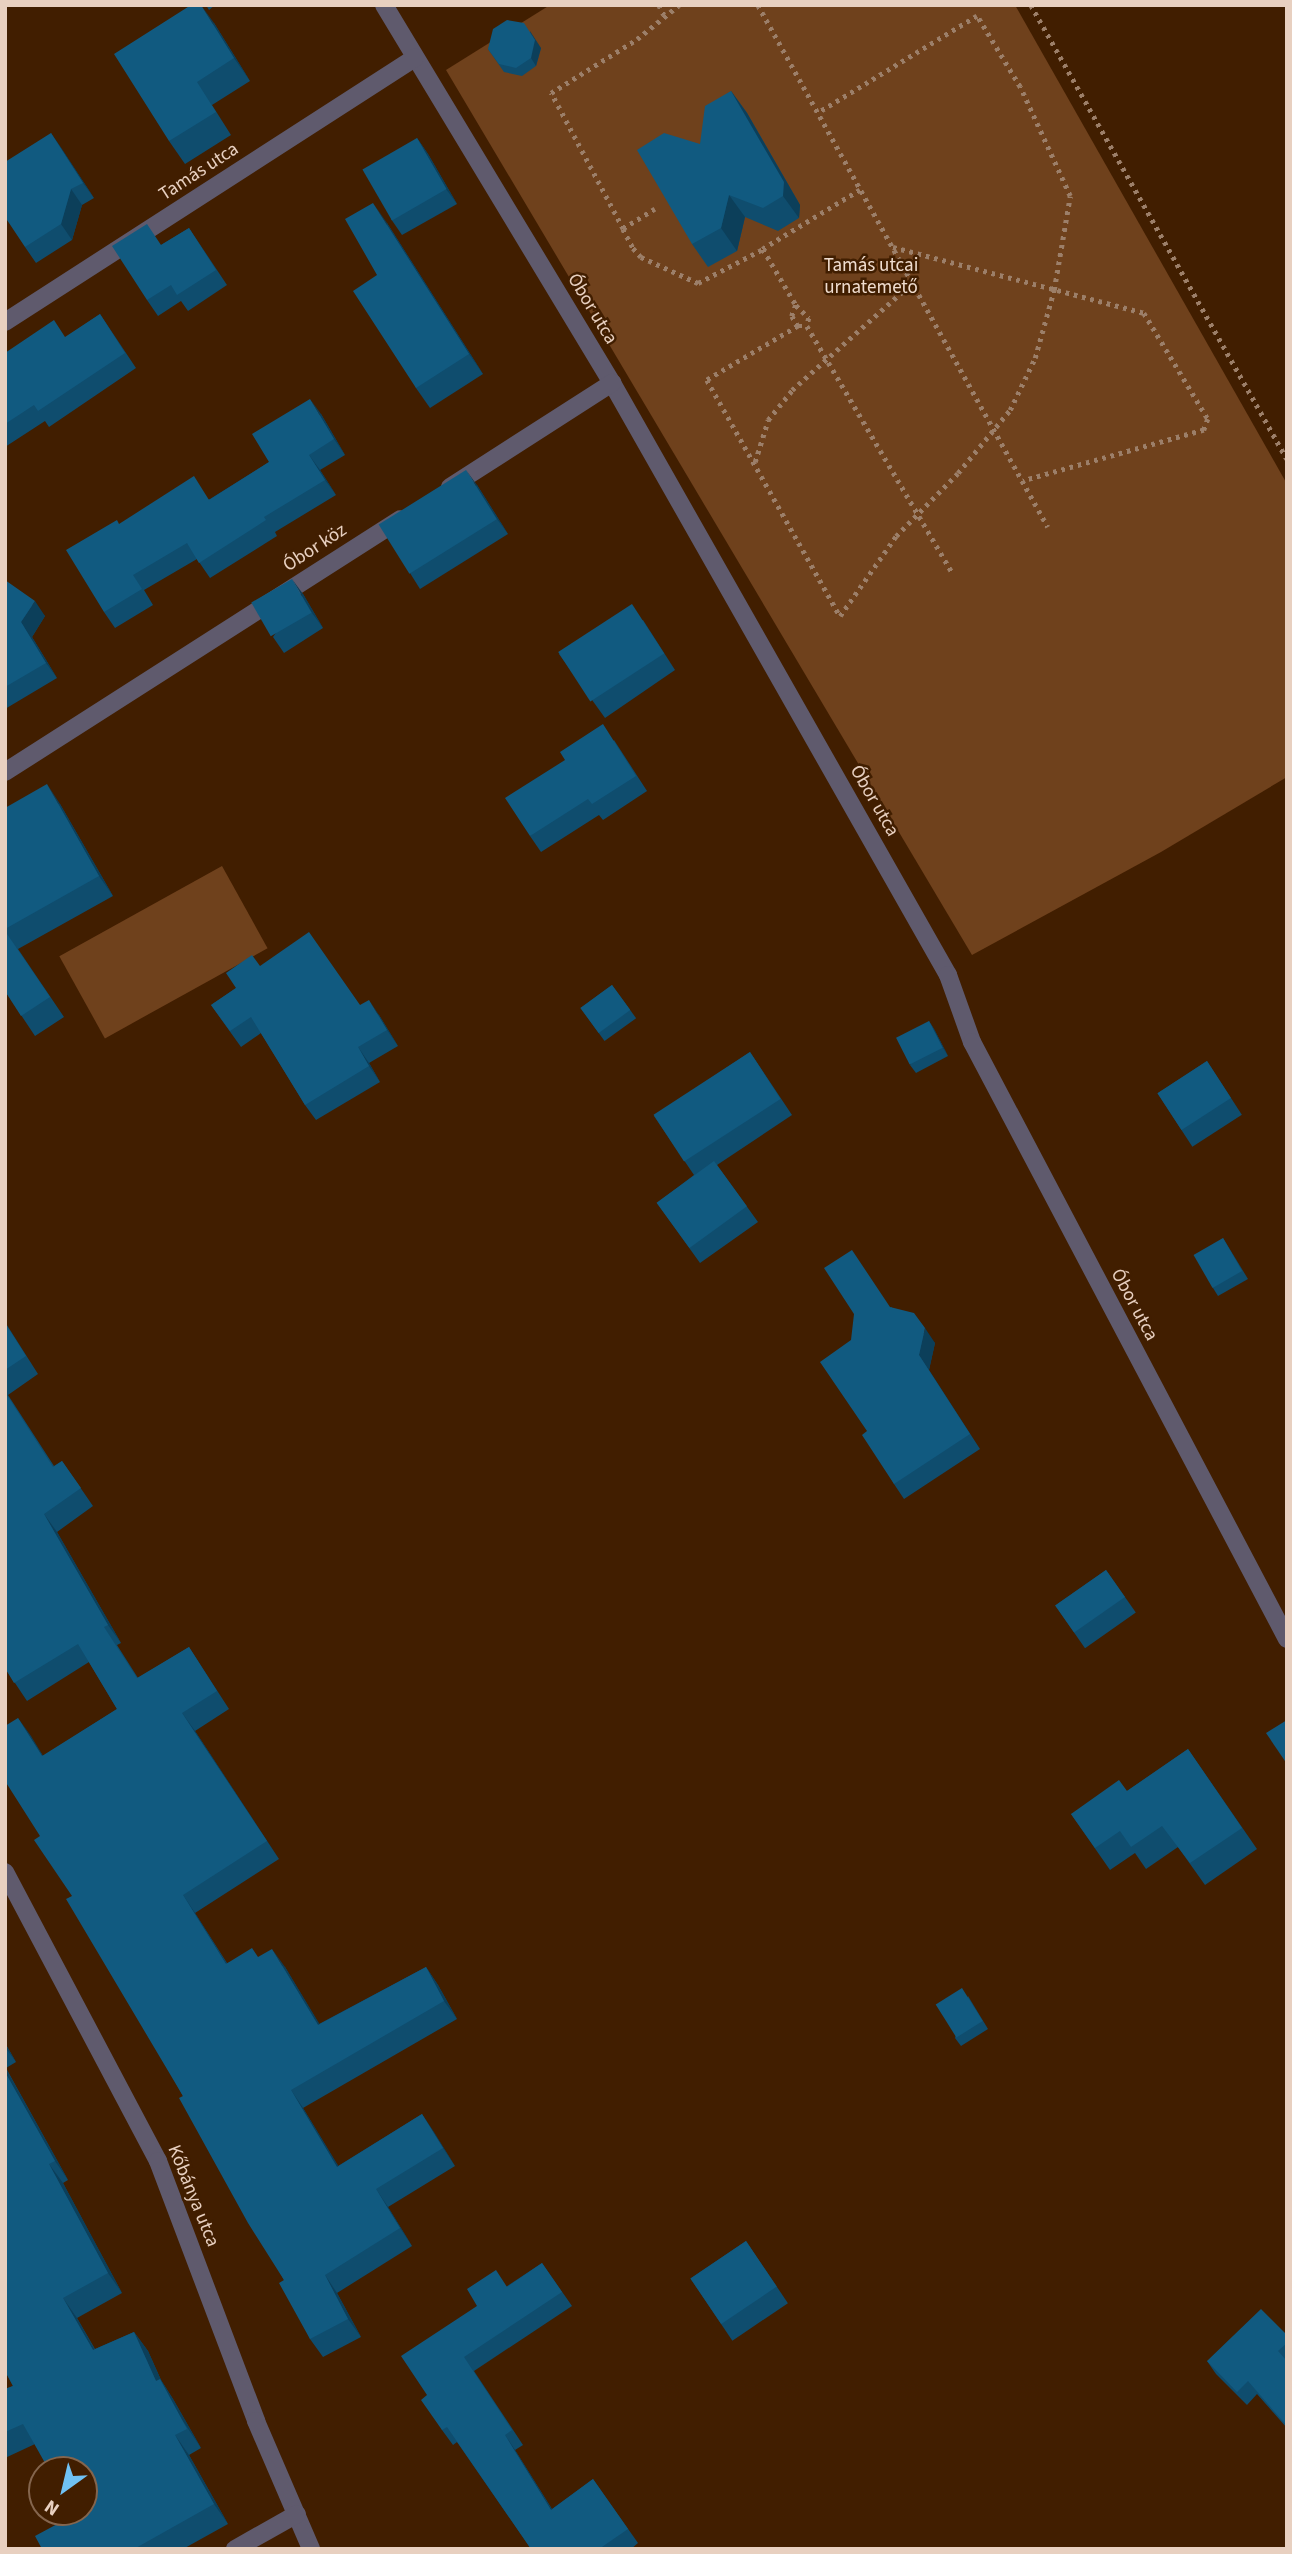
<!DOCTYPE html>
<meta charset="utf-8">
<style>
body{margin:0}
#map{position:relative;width:1292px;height:2554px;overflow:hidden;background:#411e00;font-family:"Source Sans 3",sans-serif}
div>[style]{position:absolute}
.green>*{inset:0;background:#6f411c;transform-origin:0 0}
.path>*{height:4.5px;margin-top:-2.25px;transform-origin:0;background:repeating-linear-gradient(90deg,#9c7f69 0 3.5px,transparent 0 8.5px)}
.minor>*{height:18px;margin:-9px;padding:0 9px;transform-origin:9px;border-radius:9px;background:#5f5a6d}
.wall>*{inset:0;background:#0f4d6e;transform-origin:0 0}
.shaded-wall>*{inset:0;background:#0c3f5a}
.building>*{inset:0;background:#115a80;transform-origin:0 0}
span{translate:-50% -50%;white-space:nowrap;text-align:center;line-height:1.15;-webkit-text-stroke:5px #411e00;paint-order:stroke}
.street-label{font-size:19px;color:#e8d0c0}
.park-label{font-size:19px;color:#f0ddcf}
.frame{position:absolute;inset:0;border:7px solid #e8d0c0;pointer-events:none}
.north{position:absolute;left:28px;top:2456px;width:70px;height:70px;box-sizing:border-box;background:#411e00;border:2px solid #84654d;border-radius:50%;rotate:214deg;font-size:19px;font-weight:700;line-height:28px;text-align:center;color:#e8d0c0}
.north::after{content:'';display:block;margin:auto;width:24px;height:32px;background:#70c2f4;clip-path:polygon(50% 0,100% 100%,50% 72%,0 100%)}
</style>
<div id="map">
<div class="green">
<i style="clip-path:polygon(550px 5px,1015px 5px,1287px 484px,1287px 777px,1161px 852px,972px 955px,446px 70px)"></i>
<i style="left:222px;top:866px;width:94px;height:186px;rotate:61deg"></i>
</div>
<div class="path">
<i style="left:659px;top:5px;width:11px;rotate:63deg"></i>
<i style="left:758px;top:5px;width:597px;rotate:60.95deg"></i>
<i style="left:1031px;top:5px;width:521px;rotate:60.58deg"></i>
<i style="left:860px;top:190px;width:114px;rotate:148.7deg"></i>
<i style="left:763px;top:249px;width:65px;rotate:59.5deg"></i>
<i style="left:796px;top:305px;width:18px;rotate:45deg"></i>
<i style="left:809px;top:318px;width:8px;rotate:104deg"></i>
<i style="left:807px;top:326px;width:288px;rotate:59.5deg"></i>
<i style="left:655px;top:209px;width:38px;rotate:148deg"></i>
<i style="left:623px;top:229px;width:21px;rotate:62deg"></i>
<i style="left:633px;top:248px;width:12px;rotate:48deg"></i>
<i style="left:641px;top:257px;width:63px;rotate:24.5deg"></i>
<i style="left:698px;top:283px;width:73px;rotate:-27.6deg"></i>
<i style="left:623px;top:229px;width:154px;rotate:-117.9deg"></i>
<i style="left:551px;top:93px;width:102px;rotate:-32.1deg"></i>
<i style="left:637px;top:39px;width:54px;rotate:-39deg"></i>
<i style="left:893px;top:247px;width:260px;rotate:14.7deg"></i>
<i style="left:1144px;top:313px;width:124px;rotate:58.9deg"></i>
<i style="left:1208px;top:419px;width:12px;rotate:110deg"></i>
<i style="left:1204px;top:430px;width:188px;rotate:164.3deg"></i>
<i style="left:796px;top:305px;width:12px;rotate:110deg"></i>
<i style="left:792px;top:316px;width:12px;rotate:59deg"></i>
<i style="left:798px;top:326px;width:9px"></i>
<i style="left:798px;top:326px;width:106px;rotate:149.3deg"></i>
<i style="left:707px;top:380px;width:271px;rotate:60.6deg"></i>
<i style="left:840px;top:616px;width:98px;rotate:-55deg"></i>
<i style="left:896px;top:536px;width:88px;rotate:-45.5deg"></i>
<i style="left:958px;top:473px;width:82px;rotate:-50.5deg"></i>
<i style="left:1010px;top:410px;width:58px;rotate:-64.3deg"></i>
<i style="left:1035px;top:358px;width:71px;rotate:-74.4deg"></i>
<i style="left:1054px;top:290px;width:95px;rotate:-80.3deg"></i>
<i style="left:1070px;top:196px;width:120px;rotate:-114.6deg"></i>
<i style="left:1020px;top:87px;width:83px;rotate:-121.2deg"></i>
<i style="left:977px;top:16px;width:186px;rotate:148.6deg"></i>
<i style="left:755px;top:462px;width:44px;rotate:-72.8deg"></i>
<i style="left:768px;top:420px;width:38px;rotate:-51deg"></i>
<i style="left:792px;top:390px;width:161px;rotate:-41.7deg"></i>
</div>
<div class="minor">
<i style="left:384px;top:5px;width:441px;rotate:58.9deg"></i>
<i style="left:612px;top:383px;width:681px;rotate:60.42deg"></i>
<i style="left:948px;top:975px;width:71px;rotate:70.3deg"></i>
<i style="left:972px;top:1042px;width:675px;rotate:62.18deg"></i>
<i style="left:5px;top:322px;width:488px;rotate:-32.8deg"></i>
<i style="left:450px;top:487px;width:193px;rotate:-32.7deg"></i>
<i style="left:5px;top:772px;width:469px;rotate:-32.6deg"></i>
<i style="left:5px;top:1872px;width:327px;rotate:62.1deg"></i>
<i style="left:158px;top:2161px;width:278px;rotate:69.3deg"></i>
<i style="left:256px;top:2421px;width:139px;rotate:66.7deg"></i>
<i style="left:235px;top:2549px;width:71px;rotate:-29.4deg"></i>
</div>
<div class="wall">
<i style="clip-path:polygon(206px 5px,215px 5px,209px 10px)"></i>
<i style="clip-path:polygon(214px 23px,250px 81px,212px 105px,231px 135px,185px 164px,169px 141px)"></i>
<i style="clip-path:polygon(541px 48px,536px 66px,522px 76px,504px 72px,488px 49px)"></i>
<i style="clip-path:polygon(731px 91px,747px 113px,800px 205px,799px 218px,778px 231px,745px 217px,737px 251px,708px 267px,692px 244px,700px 144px)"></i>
<i style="clip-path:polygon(51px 133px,94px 198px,82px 205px,72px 240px,36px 263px,25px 247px)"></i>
<i style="clip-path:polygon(417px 138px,428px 154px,457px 204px,402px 235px,391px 219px)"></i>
<i style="clip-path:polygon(387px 223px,483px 374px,430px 408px,416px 388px,377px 275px)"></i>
<i style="clip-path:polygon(189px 228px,227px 285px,188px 311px,181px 301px,158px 316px,147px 300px,161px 245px)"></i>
<i style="clip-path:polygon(100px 314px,136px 368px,49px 427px,45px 421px,5px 447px,5px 365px,66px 337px)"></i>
<i style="clip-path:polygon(321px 414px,345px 455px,320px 470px,336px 495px,275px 532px,277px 536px,210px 578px,197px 559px,144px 590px,153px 605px,115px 628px,104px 612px,120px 524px,210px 499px,269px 462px)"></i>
<i style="clip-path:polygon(477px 485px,508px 534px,420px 589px,410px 573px)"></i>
<i style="clip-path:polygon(5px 580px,45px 616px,32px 637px,57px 678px,5px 709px)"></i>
<i style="clip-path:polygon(303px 594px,323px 628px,284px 653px,273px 637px)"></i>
<i style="clip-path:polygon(643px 620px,675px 670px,605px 718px,559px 654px)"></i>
<i style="clip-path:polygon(614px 740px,647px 791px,603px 820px,599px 815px,541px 852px,530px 836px)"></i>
<i style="clip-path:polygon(60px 804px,113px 896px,18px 949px,64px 1017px,35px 1036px,5px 991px,5px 808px)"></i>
<i style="clip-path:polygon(260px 966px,360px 1005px,379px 1015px,398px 1046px,369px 1063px,380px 1082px,316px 1120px,305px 1105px,261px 1033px,241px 1047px,211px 1005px,236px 988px)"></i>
<i style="left:612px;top:985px;width:41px;height:39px;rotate:54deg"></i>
<i style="clip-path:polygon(929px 1021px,934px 1029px,948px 1056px,916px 1073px,910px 1065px)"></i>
<i style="clip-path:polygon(750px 1052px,792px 1115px,717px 1165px,758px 1222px,700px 1263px,657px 1203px,694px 1175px,654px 1116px)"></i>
<i style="left:1207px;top:1061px;width:64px;height:59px;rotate:57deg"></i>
<i style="clip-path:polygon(1223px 1238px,1248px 1279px,1218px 1296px,1213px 1288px)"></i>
<i style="clip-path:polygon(891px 1307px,935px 1343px,929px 1370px,980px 1449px,904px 1499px,894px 1484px,867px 1431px)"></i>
<i style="clip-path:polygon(5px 1322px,38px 1374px,8px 1395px,54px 1466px,62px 1461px,93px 1506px,57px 1532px,121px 1643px,117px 1645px,138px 1678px,189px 1647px,229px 1709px,195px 1731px,279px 1859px,195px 1913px,227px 1963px,258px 1957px,285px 1967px,319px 2024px,426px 1967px,438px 1985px,457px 2019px,303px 2108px,338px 2166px,422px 2114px,455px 2166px,388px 2207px,412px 2246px,337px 2293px,361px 2337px,323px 2357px,310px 2339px,284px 2280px,40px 1836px,18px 1718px,43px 1756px,117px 1709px,89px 1662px,27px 1701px,5px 1668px)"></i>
<i style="left:1106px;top:1570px;width:52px;height:62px;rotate:55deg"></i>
<i style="clip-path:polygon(1188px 1749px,1257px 1849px,1205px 1885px,1178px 1847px,1146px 1869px,1135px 1853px,1110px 1870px,1071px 1814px,1127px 1791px)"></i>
<i style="clip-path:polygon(968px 1996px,988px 2029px,961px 2046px,955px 2038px)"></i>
<i style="clip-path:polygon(5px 2043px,16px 2062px,6px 2068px,68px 2180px,63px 2183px,122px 2293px,77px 2318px,95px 2349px,134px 2332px,148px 2351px,161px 2380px,173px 2399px,201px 2448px,189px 2455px,228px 2524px,183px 2549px,42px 2549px,84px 2512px,35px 2444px,5px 2458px,5px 2389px,13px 2386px,5px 2371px)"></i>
<i style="left:746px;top:2241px;width:75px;height:67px;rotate:56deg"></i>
<i style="clip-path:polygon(542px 2263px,572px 2306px,474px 2371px,523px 2445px,515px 2450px,552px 2509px,593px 2479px,638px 2543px,631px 2549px,531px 2549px,457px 2442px,453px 2445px,442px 2430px,427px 2395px,477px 2306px)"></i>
<i style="clip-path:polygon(1287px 2335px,1287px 2428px,1257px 2394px,1247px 2405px,1216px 2374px,1207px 2361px)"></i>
</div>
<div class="shaded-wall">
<i style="clip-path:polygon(201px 5px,214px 23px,250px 81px,234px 58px)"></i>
<i style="clip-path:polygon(530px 31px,541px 48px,536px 66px,531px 58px)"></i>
<i style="clip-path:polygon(731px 91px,747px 113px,800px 205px,799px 218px,783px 196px)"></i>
<i style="clip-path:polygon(51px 133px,62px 149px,94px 198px,83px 183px)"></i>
<i style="clip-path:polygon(417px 138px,428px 154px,457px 204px,446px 189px)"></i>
<i style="clip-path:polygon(71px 189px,82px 205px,72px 240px,61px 224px)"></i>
<i style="clip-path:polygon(729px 195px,745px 217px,737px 251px,721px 228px)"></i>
<i style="clip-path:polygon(373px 203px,387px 223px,483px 374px,469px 354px)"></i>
<i style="clip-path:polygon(310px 399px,321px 414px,345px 455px,334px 439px)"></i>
<i style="clip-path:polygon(309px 455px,320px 470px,336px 495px,325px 480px)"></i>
<i style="clip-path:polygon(466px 470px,477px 485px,508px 534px,497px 519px)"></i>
<i style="clip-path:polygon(292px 579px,303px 594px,323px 628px,312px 613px)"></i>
<i style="clip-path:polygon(35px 601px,45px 616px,32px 637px,57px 678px,46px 663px,21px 622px)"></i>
<i style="clip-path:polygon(47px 784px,60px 804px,113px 896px,99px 876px)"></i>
<i style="clip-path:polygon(369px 1000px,379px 1015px,398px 1046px,387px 1030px)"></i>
<i style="clip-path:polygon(929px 1021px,934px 1029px,948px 1056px,943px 1048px)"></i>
<i style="clip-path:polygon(358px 1047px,369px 1063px,380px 1082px,369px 1066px)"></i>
<i style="clip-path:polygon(925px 1328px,935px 1343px,929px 1370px,980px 1449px,919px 1355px)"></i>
<i style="clip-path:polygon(44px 1514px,57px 1532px,121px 1643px,108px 1625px)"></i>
<i style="clip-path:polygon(182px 1713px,195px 1731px,279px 1859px,267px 1841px)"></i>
<i style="clip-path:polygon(18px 1718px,31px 1736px,54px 1774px,42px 1756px)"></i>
<i style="clip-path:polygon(183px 1895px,195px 1913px,238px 1982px,226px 1964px)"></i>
<i style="clip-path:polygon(272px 1949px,285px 1967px,331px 2043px,318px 2025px)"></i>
<i style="clip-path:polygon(426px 1967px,438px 1985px,457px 2019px,444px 2001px)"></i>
<i style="clip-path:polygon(5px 2043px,16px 2062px,5px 2047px)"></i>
<i style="clip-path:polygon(5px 2067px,68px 2180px,55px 2161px,5px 2072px)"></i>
<i style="clip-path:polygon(291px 2090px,303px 2108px,350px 2185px,337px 2167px)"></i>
<i style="clip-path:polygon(422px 2114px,434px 2132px,455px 2166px,443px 2148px)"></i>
<i style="clip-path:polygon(49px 2164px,63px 2183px,122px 2293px,108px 2273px)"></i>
<i style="clip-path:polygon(376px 2189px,388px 2207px,412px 2246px,400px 2228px)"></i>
<i style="clip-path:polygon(325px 2275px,337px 2293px,361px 2337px,348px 2319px)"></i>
<i style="clip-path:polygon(63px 2298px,77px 2318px,106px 2370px,93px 2350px)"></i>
<i style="clip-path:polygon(134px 2332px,148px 2351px,161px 2380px,173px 2399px,201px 2448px,156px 2381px)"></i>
<i style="clip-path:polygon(175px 2435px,189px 2455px,228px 2524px,214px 2504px)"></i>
<i style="clip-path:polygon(505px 2435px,515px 2450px,561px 2524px,551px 2510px)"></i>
</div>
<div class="building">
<i style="clip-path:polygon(191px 5px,201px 5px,234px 58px,197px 82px,216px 112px,169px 141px,114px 54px)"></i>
<i style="clip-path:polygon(507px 20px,524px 23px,535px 40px,531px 58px,516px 68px,499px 64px,488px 49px,493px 29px)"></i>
<i style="clip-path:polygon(731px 91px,784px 182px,783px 196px,763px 208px,729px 195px,721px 228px,692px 244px,637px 150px,664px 133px,700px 144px,705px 106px)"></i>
<i style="clip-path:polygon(51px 133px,83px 183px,71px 189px,61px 224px,25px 247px,5px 217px,5px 162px)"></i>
<i style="left:417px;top:138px;width:59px;height:63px;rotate:60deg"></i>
<i style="clip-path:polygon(373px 203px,469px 354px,416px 388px,353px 291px,377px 275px,345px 219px)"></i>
<i style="clip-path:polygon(147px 224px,161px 245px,189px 228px,216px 270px,177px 295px,171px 285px,147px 300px,112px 246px)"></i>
<i style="clip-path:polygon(100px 314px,125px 353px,38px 411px,34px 405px,5px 424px,5px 365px,7px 364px,5px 362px,5px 353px,54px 320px,65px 337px)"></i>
<i style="clip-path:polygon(310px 399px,334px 439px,309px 455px,325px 480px,264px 517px,266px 520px,199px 563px,187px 543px,133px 575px,142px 589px,104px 612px,66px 550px,117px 520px,119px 524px,194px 476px,209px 500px,269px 462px,252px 434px)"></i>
<i style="left:466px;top:470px;width:58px;height:103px;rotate:58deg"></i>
<i style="left:292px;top:579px;width:39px;height:47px;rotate:60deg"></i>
<i style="clip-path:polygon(5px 580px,35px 601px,21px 622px,46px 663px,5px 687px)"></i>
<i style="left:632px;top:604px;width:59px;height:88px;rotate:57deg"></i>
<i style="clip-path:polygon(603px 724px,636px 776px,592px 804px,588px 799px,530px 836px,505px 798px,565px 760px,560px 752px)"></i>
<i style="clip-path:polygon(47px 784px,99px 876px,5px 929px,5px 808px)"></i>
<i style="clip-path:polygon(5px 931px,50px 997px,21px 1016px,5px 991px)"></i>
<i style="clip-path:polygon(309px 932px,360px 1005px,369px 1000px,387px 1030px,358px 1047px,369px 1066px,305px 1105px,251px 1017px,230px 1031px,211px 1005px,236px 988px,226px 973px,252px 955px,260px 966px)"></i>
<i style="left:612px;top:985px;width:31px;height:39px;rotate:54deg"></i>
<i style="left:929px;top:1021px;width:30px;height:37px;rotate:63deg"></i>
<i style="left:750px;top:1052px;width:56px;height:115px;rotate:57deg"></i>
<i style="left:1207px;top:1061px;width:44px;height:59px;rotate:57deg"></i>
<i style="left:714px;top:1161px;width:56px;height:71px;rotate:54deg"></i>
<i style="left:1223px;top:1238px;width:38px;height:34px;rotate:60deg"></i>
<i style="clip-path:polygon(852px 1250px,890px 1307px,914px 1313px,925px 1328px,919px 1355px,970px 1434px,894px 1484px,862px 1435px,867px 1431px,820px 1362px,851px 1340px,854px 1314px,824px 1268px)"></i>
<i style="clip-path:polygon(5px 1323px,26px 1356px,5px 1370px)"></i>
<i style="clip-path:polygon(5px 1392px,53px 1467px,62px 1461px,81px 1488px,44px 1514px,108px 1625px,104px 1627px,137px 1678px,189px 1647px,217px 1691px,182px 1713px,267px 1841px,183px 1895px,226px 1964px,252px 1948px,258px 1957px,272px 1949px,318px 2025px,426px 1967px,444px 2001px,291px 2090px,337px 2167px,422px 2114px,443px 2148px,376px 2189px,400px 2228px,325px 2275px,348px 2319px,310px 2339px,279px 2283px,284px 2280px,248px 2223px,179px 2098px,183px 2096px,66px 1899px,72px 1896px,34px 1840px,40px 1836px,5px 1781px,5px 1726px,18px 1718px,42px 1756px,117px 1709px,78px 1644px,14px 1683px,5px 1668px)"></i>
<i style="left:1106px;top:1570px;width:33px;height:62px;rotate:55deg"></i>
<i style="clip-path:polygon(1287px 1720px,1287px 1764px,1266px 1733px)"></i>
<i style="clip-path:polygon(1188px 1749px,1242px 1828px,1190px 1863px,1162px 1826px,1131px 1847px,1120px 1831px,1095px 1848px,1071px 1814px,1119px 1780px,1127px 1791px)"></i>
<i style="left:962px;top:1988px;width:39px;height:31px;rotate:58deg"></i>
<i style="clip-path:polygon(5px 2072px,55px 2161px,49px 2164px,108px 2273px,63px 2298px,93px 2350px,134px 2332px,156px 2381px,160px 2379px,187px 2429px,175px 2435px,214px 2504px,134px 2549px,42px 2549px,35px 2536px,61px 2522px,56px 2512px,84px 2512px,84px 2470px,49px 2470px,23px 2424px,5px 2432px,5px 2389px,13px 2386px,5px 2371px)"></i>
<i style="left:746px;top:2241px;width:55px;height:67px;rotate:56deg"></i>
<i style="clip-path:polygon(542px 2263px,562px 2292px,464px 2357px,512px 2430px,505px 2435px,551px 2510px,593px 2479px,628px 2529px,599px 2549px,531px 2549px,447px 2427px,442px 2430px,421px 2400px,427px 2395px,401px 2356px,477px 2306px,467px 2289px,496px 2270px,507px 2287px)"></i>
<i style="clip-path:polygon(1261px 2309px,1287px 2335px,1287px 2343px,1278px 2351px,1287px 2361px,1287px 2426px,1248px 2381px,1237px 2392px,1207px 2361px)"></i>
</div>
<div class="street-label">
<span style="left:199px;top:172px;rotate:-33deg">Tamás utca</span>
<span style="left:592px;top:309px;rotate:59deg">Óbor utca</span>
<span style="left:315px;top:548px;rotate:-33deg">Óbor köz</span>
<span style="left:874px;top:801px;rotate:60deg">Óbor utca</span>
<span style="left:1134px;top:1305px;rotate:62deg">Óbor utca</span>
<span style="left:193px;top:2196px;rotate:68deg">Kőbánya utca</span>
</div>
<div class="park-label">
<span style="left:871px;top:277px">Tamás utcai<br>urnatemető</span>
</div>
<div class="frame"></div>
<div class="north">N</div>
</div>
